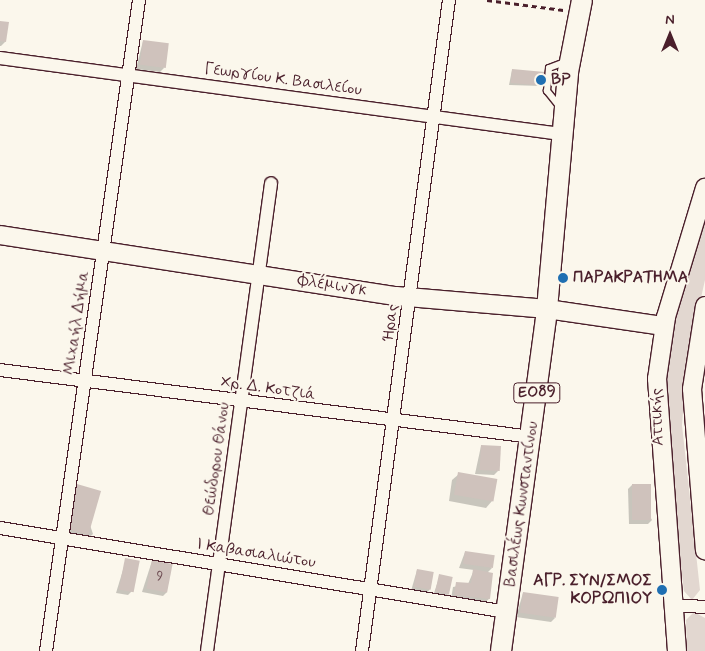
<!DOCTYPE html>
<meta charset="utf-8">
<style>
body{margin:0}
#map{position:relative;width:705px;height:651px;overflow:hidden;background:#fbf7ec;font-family:Mynerve,sans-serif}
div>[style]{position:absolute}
.green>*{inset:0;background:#e2d7d0}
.shadow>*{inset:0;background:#0003}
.building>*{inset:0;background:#cfc2bc;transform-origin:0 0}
.path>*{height:2.5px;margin-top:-1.25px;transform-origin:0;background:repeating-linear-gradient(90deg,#4a1f2b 0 5px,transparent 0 9px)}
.roads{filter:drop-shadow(1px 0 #4a1f2b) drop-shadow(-1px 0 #4a1f2b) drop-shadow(0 1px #4a1f2b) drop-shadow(0 -1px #4a1f2b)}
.lane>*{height:6px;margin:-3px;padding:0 3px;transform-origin:3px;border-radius:3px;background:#fbf7ec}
.street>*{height:12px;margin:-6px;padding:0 6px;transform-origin:6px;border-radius:6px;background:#fbf7ec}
.secondary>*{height:18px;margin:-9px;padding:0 9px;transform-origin:9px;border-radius:9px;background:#fbf7ec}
.primary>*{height:20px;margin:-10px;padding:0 10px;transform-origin:10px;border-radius:10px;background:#fbf7ec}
.dots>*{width:14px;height:14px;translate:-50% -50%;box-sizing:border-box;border:2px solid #fbf7ec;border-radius:50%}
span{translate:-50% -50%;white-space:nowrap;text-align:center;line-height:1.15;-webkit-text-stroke:4px #fbf7ec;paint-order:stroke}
.number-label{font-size:14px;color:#6b484f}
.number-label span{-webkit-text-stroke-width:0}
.shield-label span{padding:1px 4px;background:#fbf7ec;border:1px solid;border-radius:4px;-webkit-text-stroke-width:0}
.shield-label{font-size:15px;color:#4a1f2b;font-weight:700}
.street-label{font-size:16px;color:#4a1f2b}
.poi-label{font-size:16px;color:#4a1f2b;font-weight:700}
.left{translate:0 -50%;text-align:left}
.right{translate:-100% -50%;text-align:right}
.north{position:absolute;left:645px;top:10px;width:50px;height:50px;-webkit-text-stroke:4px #fbf7ec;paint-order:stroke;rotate:0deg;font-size:14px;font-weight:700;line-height:20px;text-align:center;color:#4a1f2b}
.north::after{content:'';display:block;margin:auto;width:18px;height:22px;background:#4a1f2b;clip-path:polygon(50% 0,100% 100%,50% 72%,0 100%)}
</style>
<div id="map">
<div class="green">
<i style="clip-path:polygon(705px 212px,705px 280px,687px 360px,682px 425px,700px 590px,692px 600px,684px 591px,663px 422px,669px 329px)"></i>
<i style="clip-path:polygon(694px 612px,705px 618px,705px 651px,687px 651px,686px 620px)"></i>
</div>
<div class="shadow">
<i style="clip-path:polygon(0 22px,5px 42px,1px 46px,0 46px)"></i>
<i style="clip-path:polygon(143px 41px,164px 68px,160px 72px,136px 69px)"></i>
<i style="clip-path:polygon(512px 70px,542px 86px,509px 85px)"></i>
<i style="clip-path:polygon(481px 446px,498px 471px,494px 475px,475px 474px)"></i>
<i style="clip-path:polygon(459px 474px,492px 501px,486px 508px,449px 501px,452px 480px)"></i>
<i style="clip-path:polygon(632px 485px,652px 520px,648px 524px,629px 524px,628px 489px)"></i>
<i style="clip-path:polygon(77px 486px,93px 534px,86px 540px,65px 536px,71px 492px)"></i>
<i style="clip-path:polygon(465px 552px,492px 568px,487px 573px,489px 599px,484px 603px,451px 599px,453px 587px,468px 584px,474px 570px,459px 568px)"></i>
<i style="clip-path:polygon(126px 560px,132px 591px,128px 595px,116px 593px)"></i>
<i style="clip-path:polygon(152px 561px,167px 592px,163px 596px,142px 592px)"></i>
<i style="clip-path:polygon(417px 570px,430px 589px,426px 594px,411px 591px)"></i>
<i style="clip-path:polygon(440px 575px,449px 593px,445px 597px,433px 596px)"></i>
<i style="clip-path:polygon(523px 593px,555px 618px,551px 622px,516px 617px)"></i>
</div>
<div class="building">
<i style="clip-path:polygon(0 21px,9px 22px,6px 42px,0 41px)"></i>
<i style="left:143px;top:40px;width:26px;height:25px;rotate:7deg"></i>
<i style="left:512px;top:69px;width:33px;height:14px;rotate:5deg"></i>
<i style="left:481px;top:445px;width:20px;height:25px;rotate:3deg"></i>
<i style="left:458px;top:472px;width:40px;height:23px;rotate:10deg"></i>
<i style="left:77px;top:484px;width:25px;height:46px;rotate:16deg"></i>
<i style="left:632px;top:484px;width:19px;height:36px"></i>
<i style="left:465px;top:551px;width:30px;height:13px;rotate:8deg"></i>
<i style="left:125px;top:558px;width:15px;height:32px;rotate:11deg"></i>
<i style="left:152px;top:560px;width:21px;height:29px;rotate:11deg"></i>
<i style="left:417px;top:569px;width:17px;height:18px;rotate:10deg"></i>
<i style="clip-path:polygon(473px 569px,493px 573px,490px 599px,454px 595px,456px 582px,471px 583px)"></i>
<i style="left:439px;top:574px;width:14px;height:18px;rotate:12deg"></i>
<i style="left:523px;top:592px;width:36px;height:21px;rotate:8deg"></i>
</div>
<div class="path">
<i style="left:487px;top:0;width:77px;rotate:7.5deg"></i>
</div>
<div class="roads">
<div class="lane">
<i style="left:560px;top:107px;width:21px;rotate:-129deg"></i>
<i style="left:547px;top:91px;width:23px;rotate:-85deg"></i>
<i style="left:549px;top:68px;width:19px;rotate:-21deg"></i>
</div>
<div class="street">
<i style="left:0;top:58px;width:566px;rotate:7.72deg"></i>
<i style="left:0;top:370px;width:536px;rotate:7.18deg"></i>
<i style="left:0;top:528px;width:514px;rotate:9.41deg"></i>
<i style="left:675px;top:605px;width:30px;rotate:4deg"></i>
<i style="left:46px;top:651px;width:658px;rotate:-81.87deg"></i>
<i style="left:207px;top:651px;width:472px;rotate:-82.2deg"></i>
<i style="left:362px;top:651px;width:657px;rotate:-82.39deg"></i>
</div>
<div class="secondary">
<i style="left:0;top:235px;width:401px;rotate:8.8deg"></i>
<i style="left:396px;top:296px;width:152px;rotate:4.9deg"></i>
<i style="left:547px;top:309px;width:118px;rotate:8.3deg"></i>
<i style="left:705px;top:306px;width:84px;rotate:98.9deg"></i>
<i style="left:692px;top:389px;width:162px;rotate:85.4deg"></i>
<i style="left:677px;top:651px;width:273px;rotate:-94.2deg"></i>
<i style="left:657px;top:379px;width:63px;rotate:-81.7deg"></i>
<i style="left:666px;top:317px;width:135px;rotate:-73.2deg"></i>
</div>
<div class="primary">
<i style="left:501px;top:651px;width:345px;rotate:-82.3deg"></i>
<i style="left:547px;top:309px;width:238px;rotate:-84.9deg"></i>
<i style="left:568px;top:72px;width:73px;rotate:-79deg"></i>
</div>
</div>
<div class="dots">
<i style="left:541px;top:80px;background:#1f6fb2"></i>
<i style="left:563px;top:278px;background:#1f6fb2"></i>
<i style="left:662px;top:590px;background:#1f6fb2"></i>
</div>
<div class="number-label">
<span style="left:160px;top:576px">9</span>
</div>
<div class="shield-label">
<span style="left:537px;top:393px">ΕΟ89</span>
</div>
<div class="street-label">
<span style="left:283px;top:80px;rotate:8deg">Γεωργίου Κ. Βασιλείου</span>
<span style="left:332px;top:286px;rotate:9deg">Φλέμινγκ</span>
<span style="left:77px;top:323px;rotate:-82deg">Μιχαήλ Δήμα</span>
<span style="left:391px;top:323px;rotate:-82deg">Ήρας</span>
<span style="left:268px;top:389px;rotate:8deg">Χρ. Δ. Κοτζιά</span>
<span style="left:658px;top:417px;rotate:-92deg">Αττικής</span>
<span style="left:217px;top:459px;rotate:-82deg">Θεώδορου Θάνου</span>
<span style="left:522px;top:504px;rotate:-82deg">Βασιλέως Κωνσταντίνου</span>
<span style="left:256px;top:554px;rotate:9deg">Ι Καβασιαλιώτου</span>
</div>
<div class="poi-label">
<span class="left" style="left:551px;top:80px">BP</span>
<span class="left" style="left:573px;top:278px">ΠΑΡΑΚΡΑΤΗΜΑ</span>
<span class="right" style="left:652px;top:590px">ΑΓΡ. ΣΥΝ/ΣΜΟΣ<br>ΚΟΡΩΠΙΟΥ</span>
</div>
<div class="north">N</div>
</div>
